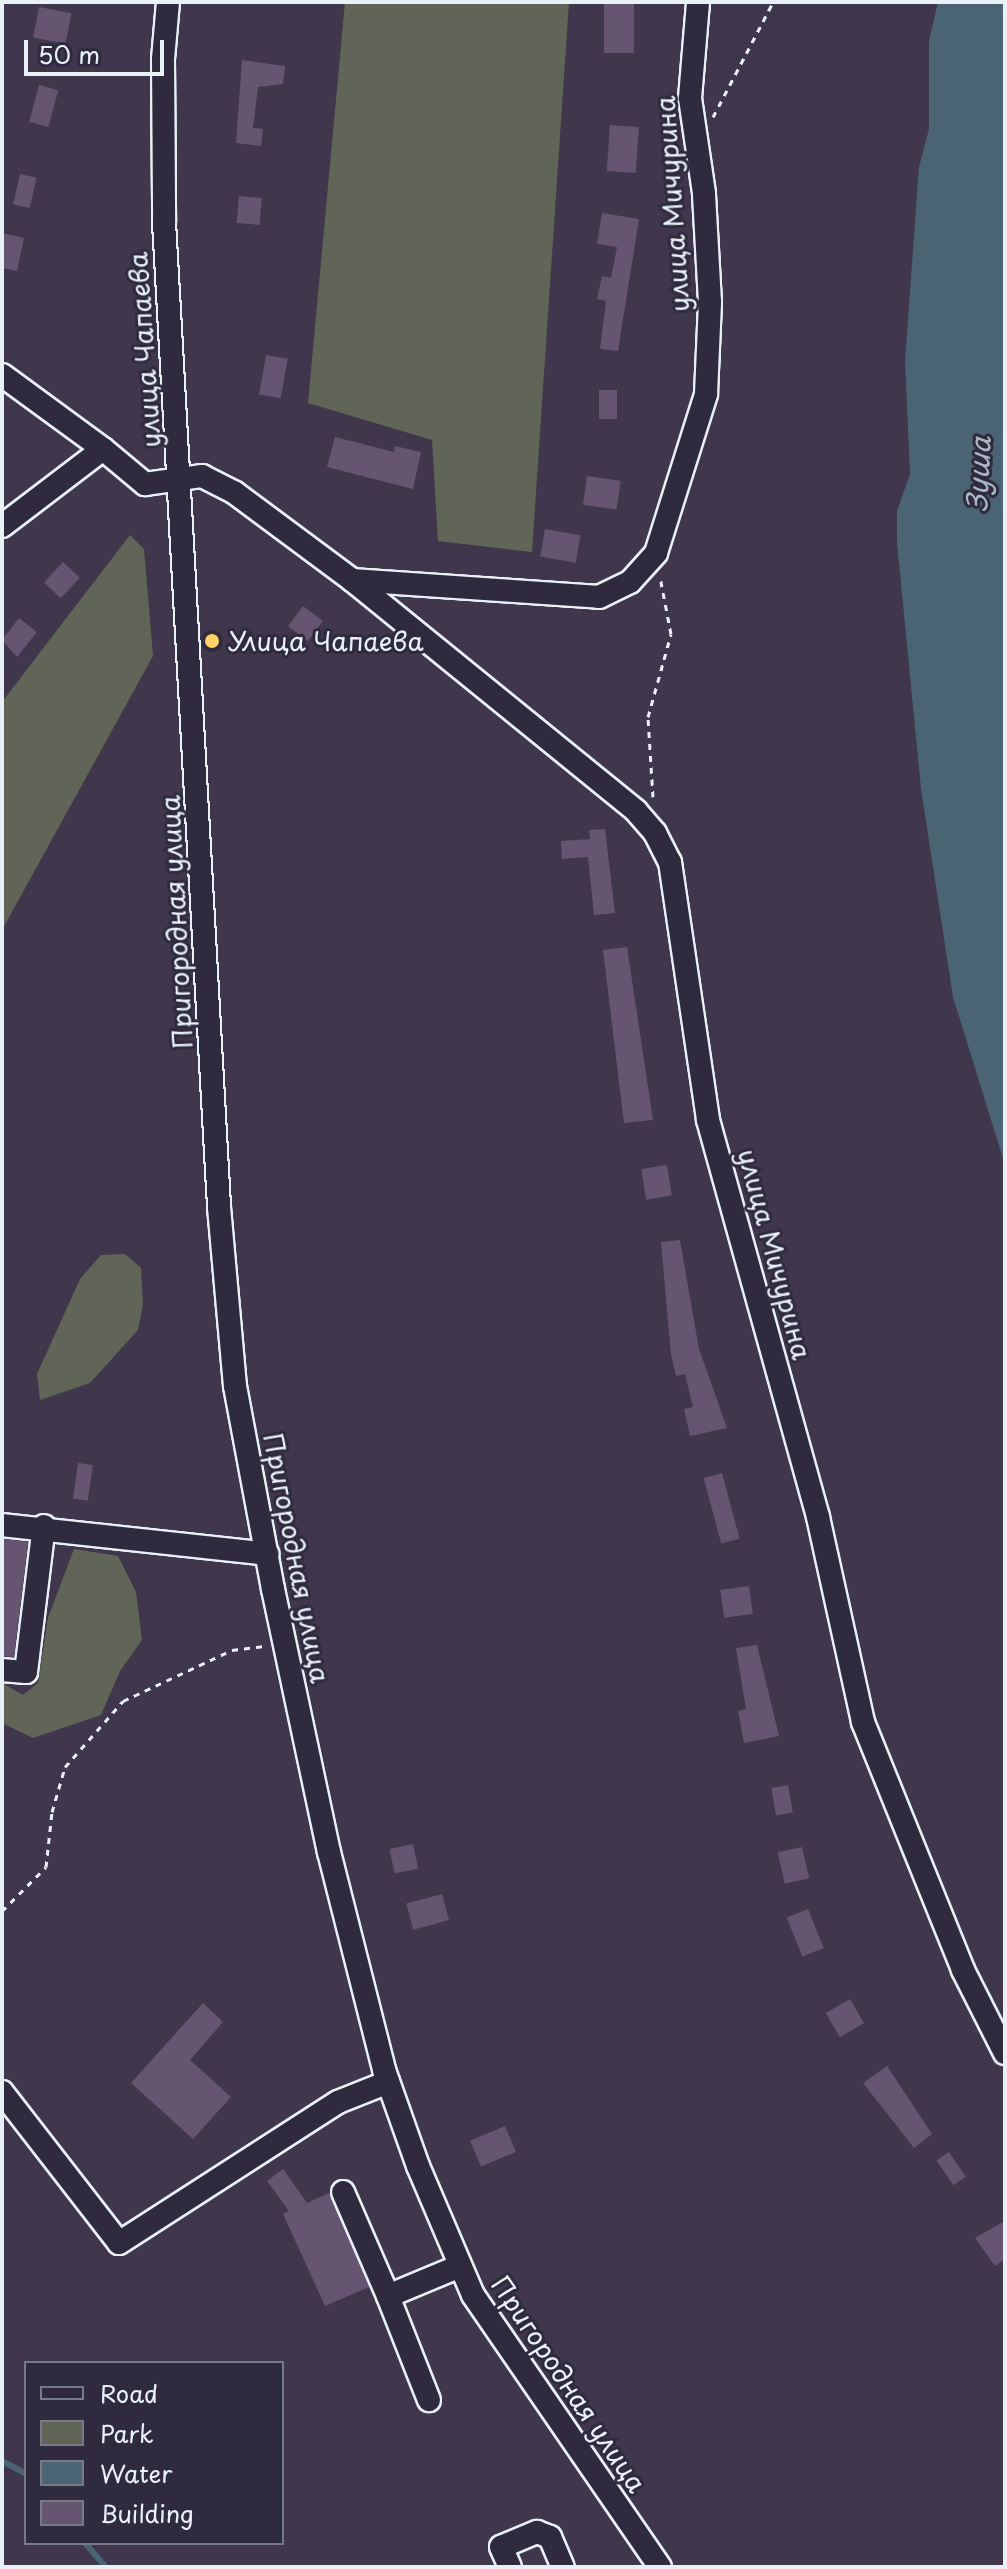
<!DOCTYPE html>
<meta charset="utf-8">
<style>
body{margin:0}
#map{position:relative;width:1007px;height:2569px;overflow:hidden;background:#40374c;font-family:"Playpen Sans",sans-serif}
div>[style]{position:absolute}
.green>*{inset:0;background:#606558}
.water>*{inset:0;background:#4b6474}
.stream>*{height:6px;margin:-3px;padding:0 3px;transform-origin:3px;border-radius:3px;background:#4b6474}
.building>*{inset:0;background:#665570;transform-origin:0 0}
.path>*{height:3px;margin-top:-1.5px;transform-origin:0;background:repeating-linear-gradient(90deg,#e8f1f8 0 6px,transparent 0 12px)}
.roads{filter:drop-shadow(2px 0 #e8f1f8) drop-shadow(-2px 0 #e8f1f8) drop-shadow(0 2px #e8f1f8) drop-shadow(0 -2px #e8f1f8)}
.minor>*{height:22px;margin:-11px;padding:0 11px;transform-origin:11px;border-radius:11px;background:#2f2a3d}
.dots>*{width:22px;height:22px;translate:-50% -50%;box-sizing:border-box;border:4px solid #2f2a3d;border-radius:50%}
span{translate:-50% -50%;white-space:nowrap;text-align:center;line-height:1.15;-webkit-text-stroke:6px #2f2a3d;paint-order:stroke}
.street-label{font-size:26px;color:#e8f1f8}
.poi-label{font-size:26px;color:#e8f1f8}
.left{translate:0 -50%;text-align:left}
.water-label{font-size:28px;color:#a9b9c3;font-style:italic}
.frame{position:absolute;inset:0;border:4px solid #e8f1f8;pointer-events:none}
.legend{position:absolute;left:24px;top:2361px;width:260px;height:184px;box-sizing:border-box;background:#2f2a3d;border:2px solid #797a88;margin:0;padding:10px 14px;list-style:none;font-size:24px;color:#e8f1f8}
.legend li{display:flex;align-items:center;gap:16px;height:40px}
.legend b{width:40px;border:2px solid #797a88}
.scale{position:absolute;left:24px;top:40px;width:140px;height:36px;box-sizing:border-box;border:4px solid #e8f1f8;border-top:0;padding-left:10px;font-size:24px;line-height:28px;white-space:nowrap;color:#e8f1f8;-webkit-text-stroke:6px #2f2a3d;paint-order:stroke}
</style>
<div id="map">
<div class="green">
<i style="clip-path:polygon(345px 2px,569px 2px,532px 552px,438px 541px,432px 440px,308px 403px)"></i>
<i style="clip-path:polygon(130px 535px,144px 549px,153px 656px,2px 930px,2px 702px)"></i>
<i style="clip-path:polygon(125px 1254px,141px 1268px,143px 1304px,138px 1330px,90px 1383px,40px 1400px,37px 1374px,80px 1279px,101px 1255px)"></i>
<i style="clip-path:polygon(74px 1549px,118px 1556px,136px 1592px,142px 1640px,120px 1671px,101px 1715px,33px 1738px,2px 1723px,2px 1683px,23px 1695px,38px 1683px,48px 1618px)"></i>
</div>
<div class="water">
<i style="clip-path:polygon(938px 2px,1005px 2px,1005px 1165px,953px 997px,921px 789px,897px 542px,897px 511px,910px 474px,905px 360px,919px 167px,929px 129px,929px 41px)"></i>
</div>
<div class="stream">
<i style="left:2px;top:2461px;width:27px;rotate:28deg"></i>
<i style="left:85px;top:2543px;width:32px;rotate:49deg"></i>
</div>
<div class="building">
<i style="left:604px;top:2px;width:30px;height:51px"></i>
<i style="left:39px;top:7px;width:33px;height:31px;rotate:11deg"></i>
<i style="clip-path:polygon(242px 60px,285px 66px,283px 84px,258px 87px,253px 128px,263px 129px,261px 146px,236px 143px)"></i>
<i style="left:39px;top:85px;width:20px;height:38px;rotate:15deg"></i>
<i style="left:610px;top:125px;width:29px;height:46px;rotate:4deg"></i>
<i style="left:20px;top:174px;width:17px;height:31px;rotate:13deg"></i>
<i style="left:239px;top:196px;width:23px;height:27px;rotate:5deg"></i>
<i style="clip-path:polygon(602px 213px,639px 219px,618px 351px,600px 349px,606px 301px,597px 299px,602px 276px,611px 278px,617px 247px,597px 244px)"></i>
<i style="clip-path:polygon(2px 233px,24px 238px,17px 271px,2px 268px)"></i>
<i style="left:266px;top:355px;width:22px;height:40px;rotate:10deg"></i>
<i style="left:599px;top:390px;width:18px;height:29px"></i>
<i style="clip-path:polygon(335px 437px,394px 452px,395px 446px,421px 452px,413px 489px,327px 467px)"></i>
<i style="left:587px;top:476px;width:34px;height:29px;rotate:8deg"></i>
<i style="left:545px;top:529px;width:36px;height:28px;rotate:10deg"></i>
<i style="left:63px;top:562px;width:23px;height:28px;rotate:43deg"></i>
<i style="left:303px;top:606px;width:25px;height:25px;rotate:37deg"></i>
<i style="clip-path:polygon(19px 618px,37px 632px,17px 657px,2px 640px)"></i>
<i style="clip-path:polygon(605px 829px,615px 913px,594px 915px,588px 857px,562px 859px,561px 841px,590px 839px,589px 830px)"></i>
<i style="clip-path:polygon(627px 947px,653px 1120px,624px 1123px,603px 950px)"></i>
<i style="left:667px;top:1165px;width:31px;height:26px;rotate:81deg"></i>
<i style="clip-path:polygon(680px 1240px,699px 1349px,727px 1428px,690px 1436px,684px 1409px,693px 1407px,685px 1374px,676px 1376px,671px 1355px,661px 1242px)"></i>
<i style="left:78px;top:1463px;width:15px;height:36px;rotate:8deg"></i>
<i style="left:722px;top:1473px;width:68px;height:19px;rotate:75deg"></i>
<i style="clip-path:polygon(2px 1539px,28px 1542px,14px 1657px,2px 1656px)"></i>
<i style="left:749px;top:1586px;width:28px;height:29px;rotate:82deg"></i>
<i style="clip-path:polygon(757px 1645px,779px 1736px,744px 1743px,738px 1711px,746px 1709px,736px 1648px)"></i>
<i style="left:788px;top:1785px;width:28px;height:17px;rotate:80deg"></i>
<i style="left:413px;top:1844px;width:25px;height:24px;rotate:78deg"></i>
<i style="left:802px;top:1847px;width:32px;height:25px;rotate:77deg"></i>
<i style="left:442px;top:1894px;width:27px;height:37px;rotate:75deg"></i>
<i style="left:808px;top:1909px;width:42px;height:23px;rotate:68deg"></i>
<i style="left:850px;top:1999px;width:28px;height:28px;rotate:60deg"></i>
<i style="clip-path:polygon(203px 2003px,223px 2022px,190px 2060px,231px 2097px,193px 2139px,131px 2083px)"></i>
<i style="clip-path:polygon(887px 2066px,932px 2134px,914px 2148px,863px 2083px)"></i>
<i style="left:505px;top:2126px;width:28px;height:38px;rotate:67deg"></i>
<i style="left:949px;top:2152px;width:30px;height:15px;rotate:56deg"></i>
<i style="clip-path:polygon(283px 2169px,307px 2203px,329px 2193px,369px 2287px,325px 2306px,283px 2214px,289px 2211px,267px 2181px)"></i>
<i style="clip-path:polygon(1005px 2221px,1005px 2259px,995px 2266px,975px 2238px)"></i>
</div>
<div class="path">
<i style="left:713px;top:117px;width:130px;rotate:-62.4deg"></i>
<i style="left:653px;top:797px;width:80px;rotate:-93.6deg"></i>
<i style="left:648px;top:717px;width:86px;rotate:-74.5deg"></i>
<i style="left:671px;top:634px;width:58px;rotate:-100.9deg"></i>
<i style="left:2px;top:1911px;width:62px;rotate:-45deg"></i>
<i style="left:46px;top:1867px;width:55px;rotate:-83.8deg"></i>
<i style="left:52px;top:1812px;width:47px;rotate:-73.9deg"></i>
<i style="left:65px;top:1767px;width:88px;rotate:-48.7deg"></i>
<i style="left:123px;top:1701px;width:120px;rotate:-25.1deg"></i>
<i style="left:232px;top:1650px;width:31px;rotate:-7deg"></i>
</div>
<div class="roads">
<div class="minor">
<i style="left:168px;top:2px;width:57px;rotate:95deg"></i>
<i style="left:163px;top:59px;width:163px;rotate:89.6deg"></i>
<i style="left:164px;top:222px;width:987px;rotate:86.8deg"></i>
<i style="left:219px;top:1207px;width:180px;rotate:84.9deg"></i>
<i style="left:235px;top:1386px;width:207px;rotate:79.4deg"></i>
<i style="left:273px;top:1589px;width:269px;rotate:78deg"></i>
<i style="left:329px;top:1852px;width:225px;rotate:75.8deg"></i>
<i style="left:384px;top:2070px;width:102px;rotate:70.5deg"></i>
<i style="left:418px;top:2166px;width:140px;rotate:66.9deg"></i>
<i style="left:473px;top:2295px;width:330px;rotate:55.5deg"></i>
<i style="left:2px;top:375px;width:125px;rotate:36.2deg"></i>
<i style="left:2px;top:526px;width:127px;rotate:-37.3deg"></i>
<i style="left:103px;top:449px;width:55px;rotate:39.8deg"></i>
<i style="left:145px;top:484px;width:58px;rotate:-8deg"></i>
<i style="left:202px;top:476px;width:37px;rotate:27deg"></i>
<i style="left:235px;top:493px;width:146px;rotate:36.6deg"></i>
<i style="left:352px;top:580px;width:366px;rotate:39.1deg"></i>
<i style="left:636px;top:811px;width:29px;rotate:49deg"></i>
<i style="left:655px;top:833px;width:33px;rotate:63deg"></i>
<i style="left:670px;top:862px;width:261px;rotate:81.6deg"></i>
<i style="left:708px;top:1120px;width:412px;rotate:74.5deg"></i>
<i style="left:818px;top:1517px;width:210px;rotate:77.6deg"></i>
<i style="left:863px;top:1722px;width:267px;rotate:68deg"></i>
<i style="left:963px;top:1970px;width:93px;rotate:63.2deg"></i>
<i style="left:352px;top:580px;width:248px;rotate:3.9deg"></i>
<i style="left:599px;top:597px;width:34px;rotate:-26deg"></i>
<i style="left:630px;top:582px;width:39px;rotate:-48deg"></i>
<i style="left:656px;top:553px;width:167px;rotate:-72.5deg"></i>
<i style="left:706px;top:394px;width:92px;rotate:-87.5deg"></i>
<i style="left:710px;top:302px;width:109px;rotate:-93.2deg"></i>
<i style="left:704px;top:193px;width:96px;rotate:-98.4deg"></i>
<i style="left:690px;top:98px;width:96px;rotate:-85.2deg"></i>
<i style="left:2px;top:1525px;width:267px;rotate:6.2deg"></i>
<i style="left:2px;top:1670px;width:24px;rotate:5deg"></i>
<i style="left:26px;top:1672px;width:147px;rotate:-83deg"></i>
<i style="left:2px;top:2092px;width:191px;rotate:52.2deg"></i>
<i style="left:119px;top:2243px;width:260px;rotate:-32.8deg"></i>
<i style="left:338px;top:2102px;width:54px;rotate:-21.8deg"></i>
<i style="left:343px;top:2192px;width:113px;rotate:66.6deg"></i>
<i style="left:388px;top:2296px;width:78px;rotate:-22.6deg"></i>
<i style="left:388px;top:2296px;width:112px;rotate:68.5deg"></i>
<i style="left:510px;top:2567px;width:22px;rotate:-114deg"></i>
<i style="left:501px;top:2547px;width:39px;rotate:-23deg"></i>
<i style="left:537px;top:2532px;width:14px;rotate:21deg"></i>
<i style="left:550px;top:2537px;width:33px;rotate:67deg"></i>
</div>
</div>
<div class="dots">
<i style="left:212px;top:641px;background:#ffd166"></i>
</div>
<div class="street-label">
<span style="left:672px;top:204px;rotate:-94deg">улица Мичурина</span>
<span style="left:144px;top:350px;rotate:-94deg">улица Чапаева</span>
<span style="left:176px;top:922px;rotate:-93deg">Пригородная улица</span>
<span style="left:775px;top:1254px;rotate:75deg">улица Мичурина</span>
<span style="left:297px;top:1558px;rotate:79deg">Пригородная улица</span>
<span style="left:569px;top:2384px;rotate:56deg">Пригородная улица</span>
</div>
<div class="poi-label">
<span class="left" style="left:228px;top:641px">Улица Чапаева</span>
</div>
<div class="water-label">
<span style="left:978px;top:474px;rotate:-87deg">Зуша</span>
</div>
<div class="frame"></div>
<ul class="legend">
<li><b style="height:10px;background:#2f2a3d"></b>Road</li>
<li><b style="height:22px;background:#606558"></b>Park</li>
<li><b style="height:22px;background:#4b6474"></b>Water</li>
<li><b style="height:22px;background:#665570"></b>Building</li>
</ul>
<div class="scale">50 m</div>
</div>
